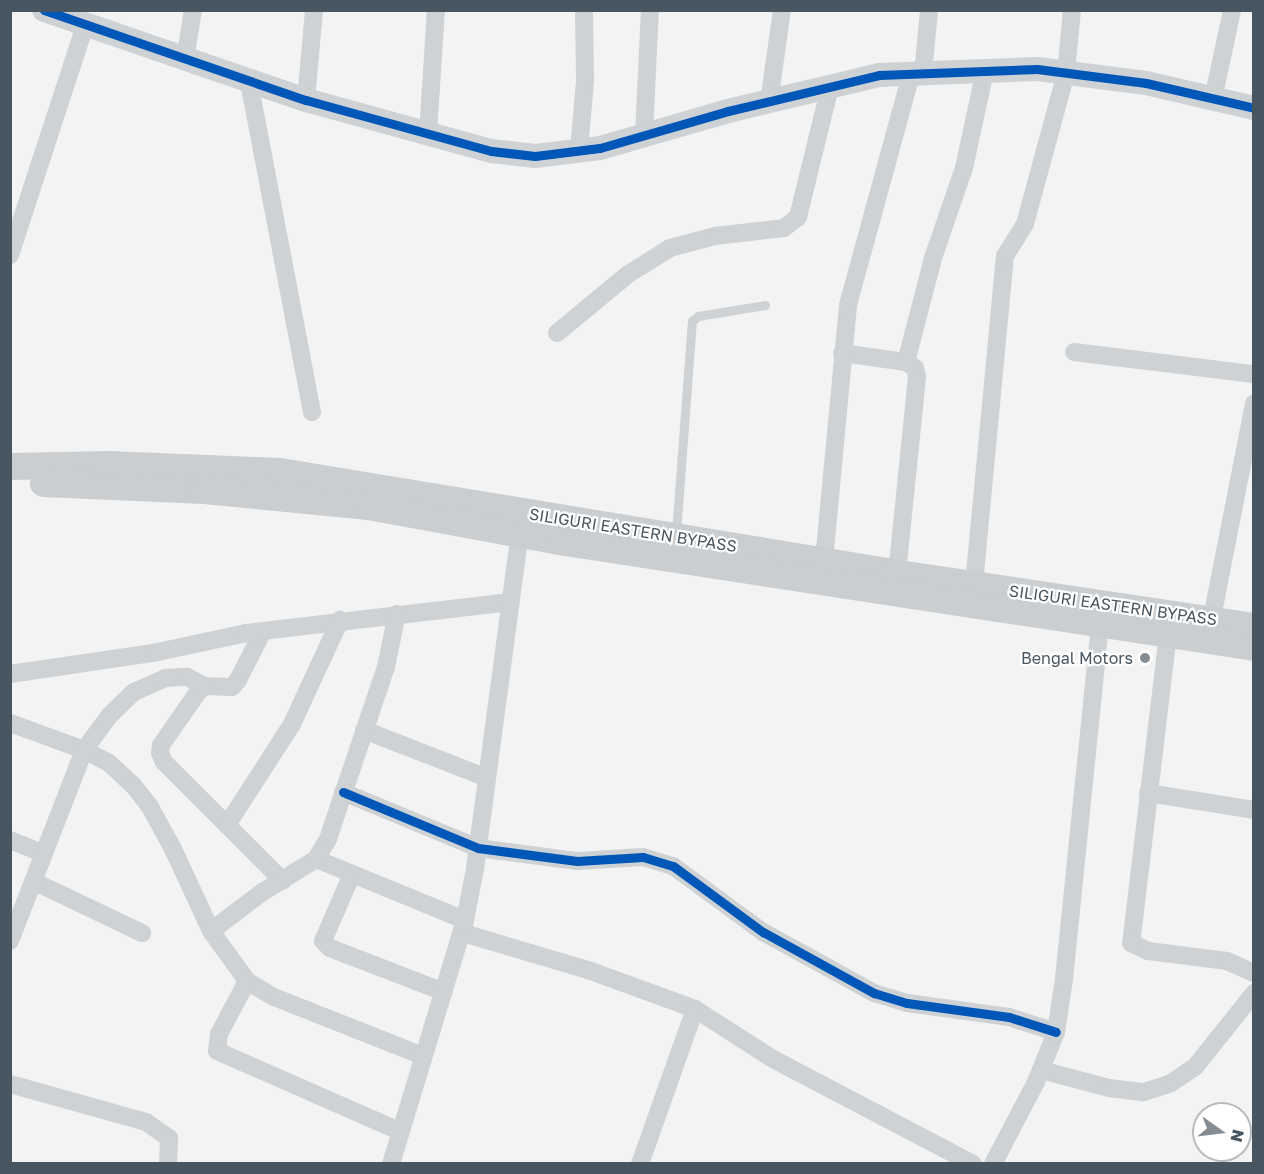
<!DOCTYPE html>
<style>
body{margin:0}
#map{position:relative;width:1264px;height:1174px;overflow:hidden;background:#f3f3f3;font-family:"Golos Text",sans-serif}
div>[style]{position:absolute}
.lane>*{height:9px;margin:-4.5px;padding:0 4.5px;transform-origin:4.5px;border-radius:4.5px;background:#ced2d4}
.street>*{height:18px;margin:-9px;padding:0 9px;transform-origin:9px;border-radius:9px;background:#ced2d4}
.secondary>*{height:24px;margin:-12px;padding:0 12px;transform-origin:12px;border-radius:12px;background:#ced2d5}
.primary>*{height:27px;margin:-13.5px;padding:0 13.5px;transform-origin:13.5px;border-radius:13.5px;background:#caced1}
.cycleway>*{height:9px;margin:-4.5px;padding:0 4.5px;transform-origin:4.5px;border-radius:4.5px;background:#0057b8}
.dots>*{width:16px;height:16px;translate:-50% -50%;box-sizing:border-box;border:3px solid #fff;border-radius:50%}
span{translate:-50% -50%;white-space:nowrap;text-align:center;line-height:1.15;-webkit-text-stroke:4.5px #fff;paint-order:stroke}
.street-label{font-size:16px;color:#485661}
.poi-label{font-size:16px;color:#485661}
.right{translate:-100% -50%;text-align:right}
.frame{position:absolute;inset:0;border:12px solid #485661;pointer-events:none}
.north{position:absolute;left:1192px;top:1102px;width:60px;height:60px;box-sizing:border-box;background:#fff;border:2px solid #b6bbc0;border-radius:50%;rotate:104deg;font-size:16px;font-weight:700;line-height:24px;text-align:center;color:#485661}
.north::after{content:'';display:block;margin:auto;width:21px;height:27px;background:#848d94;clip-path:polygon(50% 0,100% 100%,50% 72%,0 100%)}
</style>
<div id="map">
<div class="lane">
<i style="left:676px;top:533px;width:213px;rotate:-85.7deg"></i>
<i style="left:692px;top:321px;width:8px;rotate:-40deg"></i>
<i style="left:698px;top:316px;width:68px;rotate:-9.3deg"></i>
</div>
<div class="street">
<i style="left:185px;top:60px;width:51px;rotate:-80.9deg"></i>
<i style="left:923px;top:74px;width:64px;rotate:-84.6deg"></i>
<i style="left:249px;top:82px;width:336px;rotate:79.2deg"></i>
<i style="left:1213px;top:99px;width:91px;rotate:-77.9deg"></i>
<i style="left:306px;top:100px;width:90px;rotate:-84.9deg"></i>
<i style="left:769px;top:102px;width:93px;rotate:-82deg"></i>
<i style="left:428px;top:133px;width:123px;rotate:-86.3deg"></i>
<i style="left:644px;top:135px;width:125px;rotate:-87.3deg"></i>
<i style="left:579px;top:150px;width:69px;rotate:-85deg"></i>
<i style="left:585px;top:81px;width:71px;rotate:-90.8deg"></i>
<i style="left:10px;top:255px;width:244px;rotate:-71.9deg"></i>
<i style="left:557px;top:333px;width:91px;rotate:-39.6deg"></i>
<i style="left:627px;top:275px;width:51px;rotate:-32.1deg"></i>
<i style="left:670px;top:248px;width:47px;rotate:-14.9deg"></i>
<i style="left:715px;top:236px;width:69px;rotate:-6.6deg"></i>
<i style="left:784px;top:228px;width:18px;rotate:-38deg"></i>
<i style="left:798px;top:217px;width:134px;rotate:-76.2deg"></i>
<i style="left:1074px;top:352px;width:181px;rotate:7deg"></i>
<i style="left:842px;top:353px;width:65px;rotate:8deg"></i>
<i style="left:906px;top:362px;width:11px;rotate:34deg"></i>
<i style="left:915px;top:368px;width:9px;rotate:77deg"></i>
<i style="left:917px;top:377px;width:197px;rotate:95.8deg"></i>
<i style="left:906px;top:362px;width:107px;rotate:-75.4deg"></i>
<i style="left:933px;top:258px;width:95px;rotate:-71deg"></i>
<i style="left:964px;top:168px;width:99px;rotate:-77.8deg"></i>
<i style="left:824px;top:560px;width:256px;rotate:-84.6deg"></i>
<i style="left:848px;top:305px;width:239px;rotate:-74.7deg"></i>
<i style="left:974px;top:584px;width:329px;rotate:-84.6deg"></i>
<i style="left:1005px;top:256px;width:38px;rotate:-58deg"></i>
<i style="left:1025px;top:224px;width:156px;rotate:-74.8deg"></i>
<i style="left:1066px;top:73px;width:63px;rotate:-84.6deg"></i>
<i style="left:1210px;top:628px;width:229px;rotate:-78.9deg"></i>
<i style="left:263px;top:631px;width:55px;rotate:117deg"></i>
<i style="left:238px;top:680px;width:9px;rotate:131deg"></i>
<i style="left:232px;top:687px;width:27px;rotate:-178deg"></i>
<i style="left:205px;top:686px;width:9px;rotate:139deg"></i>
<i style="left:198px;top:692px;width:65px;rotate:124.9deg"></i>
<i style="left:161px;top:745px;width:8px;rotate:97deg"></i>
<i style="left:160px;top:753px;width:10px;rotate:66deg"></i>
<i style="left:164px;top:762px;width:168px;rotate:45deg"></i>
<i style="left:1168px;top:634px;width:311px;rotate:96.8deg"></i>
<i style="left:1131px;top:943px;width:19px;rotate:25deg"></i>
<i style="left:1148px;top:951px;width:80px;rotate:7.2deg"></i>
<i style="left:1227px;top:961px;width:30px;rotate:24deg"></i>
<i style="left:10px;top:674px;width:145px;rotate:-8.4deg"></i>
<i style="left:153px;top:653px;width:95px;rotate:-12.1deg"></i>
<i style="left:246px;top:633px;width:264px;rotate:-6.7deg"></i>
<i style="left:10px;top:723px;width:79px;rotate:20deg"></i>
<i style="left:84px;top:750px;width:28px;rotate:27deg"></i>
<i style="left:109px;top:763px;width:33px;rotate:43deg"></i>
<i style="left:133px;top:785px;width:28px;rotate:52deg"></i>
<i style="left:150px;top:807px;width:48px;rotate:61.3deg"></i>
<i style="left:173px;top:849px;width:90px;rotate:65.1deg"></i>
<i style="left:211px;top:931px;width:62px;rotate:54.2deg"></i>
<i style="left:247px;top:981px;width:31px;rotate:31deg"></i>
<i style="left:274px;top:997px;width:160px;rotate:21.6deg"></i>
<i style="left:364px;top:730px;width:132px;rotate:21.3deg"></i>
<i style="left:343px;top:792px;width:146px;rotate:22.5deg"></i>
<i style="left:478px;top:848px;width:100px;rotate:7.5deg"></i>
<i style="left:577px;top:861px;width:66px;rotate:-3.5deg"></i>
<i style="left:643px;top:857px;width:31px;rotate:17deg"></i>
<i style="left:673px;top:866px;width:112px;rotate:36.3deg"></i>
<i style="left:763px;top:932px;width:127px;rotate:28.8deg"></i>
<i style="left:874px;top:993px;width:34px;rotate:17deg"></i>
<i style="left:907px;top:1003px;width:103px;rotate:7.8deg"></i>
<i style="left:1009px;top:1017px;width:49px;rotate:17.7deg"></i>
<i style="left:1148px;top:793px;width:107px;rotate:9.1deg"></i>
<i style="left:227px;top:825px;width:120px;rotate:-57.2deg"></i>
<i style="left:292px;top:724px;width:115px;rotate:-65.2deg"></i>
<i style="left:10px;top:840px;width:35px;rotate:22deg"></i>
<i style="left:316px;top:859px;width:161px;rotate:22.3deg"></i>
<i style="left:352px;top:874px;width:73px;rotate:113.4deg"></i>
<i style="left:323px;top:941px;width:10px;rotate:45deg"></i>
<i style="left:330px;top:948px;width:122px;rotate:21.1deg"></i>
<i style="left:33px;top:881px;width:121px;rotate:25.5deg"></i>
<i style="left:211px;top:931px;width:63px;rotate:-37.2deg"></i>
<i style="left:261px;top:893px;width:65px;rotate:-31.7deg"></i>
<i style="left:316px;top:859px;width:23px;rotate:-59deg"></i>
<i style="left:328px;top:839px;width:182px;rotate:-71.4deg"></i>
<i style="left:386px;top:667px;width:54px;rotate:-78.3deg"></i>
<i style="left:463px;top:933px;width:130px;rotate:16.5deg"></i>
<i style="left:588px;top:970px;width:114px;rotate:20deg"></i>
<i style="left:695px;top:1009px;width:93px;rotate:32.7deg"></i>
<i style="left:773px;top:1059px;width:226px;rotate:27.7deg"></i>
<i style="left:10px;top:941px;width:205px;rotate:-68.8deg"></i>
<i style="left:84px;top:750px;width:44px;rotate:-53.4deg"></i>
<i style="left:110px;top:715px;width:33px;rotate:-44deg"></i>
<i style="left:134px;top:692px;width:34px;rotate:-24deg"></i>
<i style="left:165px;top:678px;width:22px;rotate:-3deg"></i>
<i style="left:187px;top:677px;width:20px;rotate:27deg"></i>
<i style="left:247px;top:981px;width:60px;rotate:117.8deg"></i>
<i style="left:219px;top:1034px;width:17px;rotate:97deg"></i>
<i style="left:217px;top:1051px;width:199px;rotate:23.7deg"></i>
<i style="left:1041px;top:1070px;width:70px;rotate:14.8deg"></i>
<i style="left:1109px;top:1088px;width:35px;rotate:7deg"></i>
<i style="left:1144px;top:1092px;width:28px;rotate:-18deg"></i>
<i style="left:1171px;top:1083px;width:29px;rotate:-34deg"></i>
<i style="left:1195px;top:1067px;width:95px;rotate:-51.4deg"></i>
<i style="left:10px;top:1084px;width:141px;rotate:15.6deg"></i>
<i style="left:146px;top:1122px;width:28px;rotate:35deg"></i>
<i style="left:169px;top:1138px;width:26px;rotate:92deg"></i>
<i style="left:391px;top:1164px;width:255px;rotate:-73.1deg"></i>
<i style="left:465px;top:920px;width:52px;rotate:-78.9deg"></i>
<i style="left:475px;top:869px;width:349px;rotate:-82.4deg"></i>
<i style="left:640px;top:1164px;width:164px;rotate:-70.5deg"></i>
<i style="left:993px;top:1164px;width:93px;rotate:-62.3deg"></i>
<i style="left:1036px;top:1082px;width:54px;rotate:-68.2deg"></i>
<i style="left:1056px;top:1032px;width:54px;rotate:-81.4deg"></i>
<i style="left:1064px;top:979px;width:369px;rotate:-84.2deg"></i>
</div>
<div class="secondary">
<i style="left:44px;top:10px;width:277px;rotate:19deg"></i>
<i style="left:306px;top:100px;width:192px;rotate:15.4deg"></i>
<i style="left:491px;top:151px;width:44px;rotate:6.5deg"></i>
<i style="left:535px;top:156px;width:65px;rotate:-7deg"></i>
<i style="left:600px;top:148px;width:133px;rotate:-16.1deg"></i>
<i style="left:728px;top:111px;width:155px;rotate:-13.4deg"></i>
<i style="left:879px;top:75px;width:158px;rotate:-2.2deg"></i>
<i style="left:1037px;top:69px;width:110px;rotate:7.3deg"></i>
<i style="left:1146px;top:83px;width:111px;rotate:13deg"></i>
</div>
<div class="primary">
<i style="left:10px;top:466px;width:98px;rotate:-1.2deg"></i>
<i style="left:108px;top:464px;width:172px;rotate:2.3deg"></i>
<i style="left:280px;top:471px;width:620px;rotate:9.37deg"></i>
<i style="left:892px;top:572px;width:366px;rotate:8.5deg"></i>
<i style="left:43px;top:483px;width:161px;rotate:2.5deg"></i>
<i style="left:204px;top:490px;width:165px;rotate:5.6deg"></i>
<i style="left:368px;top:506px;width:193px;rotate:10.4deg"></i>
<i style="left:558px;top:541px;width:704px;rotate:8.66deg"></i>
</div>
<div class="cycleway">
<i style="left:44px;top:10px;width:277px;rotate:19deg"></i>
<i style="left:306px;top:100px;width:192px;rotate:15.4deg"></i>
<i style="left:491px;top:151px;width:44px;rotate:6.5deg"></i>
<i style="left:535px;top:156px;width:65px;rotate:-7deg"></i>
<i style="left:600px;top:148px;width:133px;rotate:-16.1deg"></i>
<i style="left:728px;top:111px;width:155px;rotate:-13.4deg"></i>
<i style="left:879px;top:75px;width:158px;rotate:-2.2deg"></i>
<i style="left:1037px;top:69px;width:110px;rotate:7.3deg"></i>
<i style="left:1146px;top:83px;width:111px;rotate:13deg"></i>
<i style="left:343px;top:792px;width:146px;rotate:22.5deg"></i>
<i style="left:478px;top:848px;width:100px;rotate:7.5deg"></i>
<i style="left:577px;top:861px;width:66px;rotate:-3.5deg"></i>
<i style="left:643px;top:857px;width:31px;rotate:17deg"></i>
<i style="left:673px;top:866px;width:112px;rotate:36.3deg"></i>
<i style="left:763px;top:932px;width:127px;rotate:28.8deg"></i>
<i style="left:874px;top:993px;width:34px;rotate:17deg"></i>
<i style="left:907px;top:1003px;width:103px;rotate:7.8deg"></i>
<i style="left:1009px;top:1017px;width:49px;rotate:17.7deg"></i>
</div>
<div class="dots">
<i style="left:1145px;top:658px;background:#848d94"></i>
</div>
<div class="street-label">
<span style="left:633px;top:530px;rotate:9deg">SILIGURI EASTERN BYPASS</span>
<span style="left:1113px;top:605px;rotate:8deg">SILIGURI EASTERN BYPASS</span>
</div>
<div class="poi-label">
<span class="right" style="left:1133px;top:658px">Bengal Motors</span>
</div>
<div class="frame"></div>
<div class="north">N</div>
</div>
